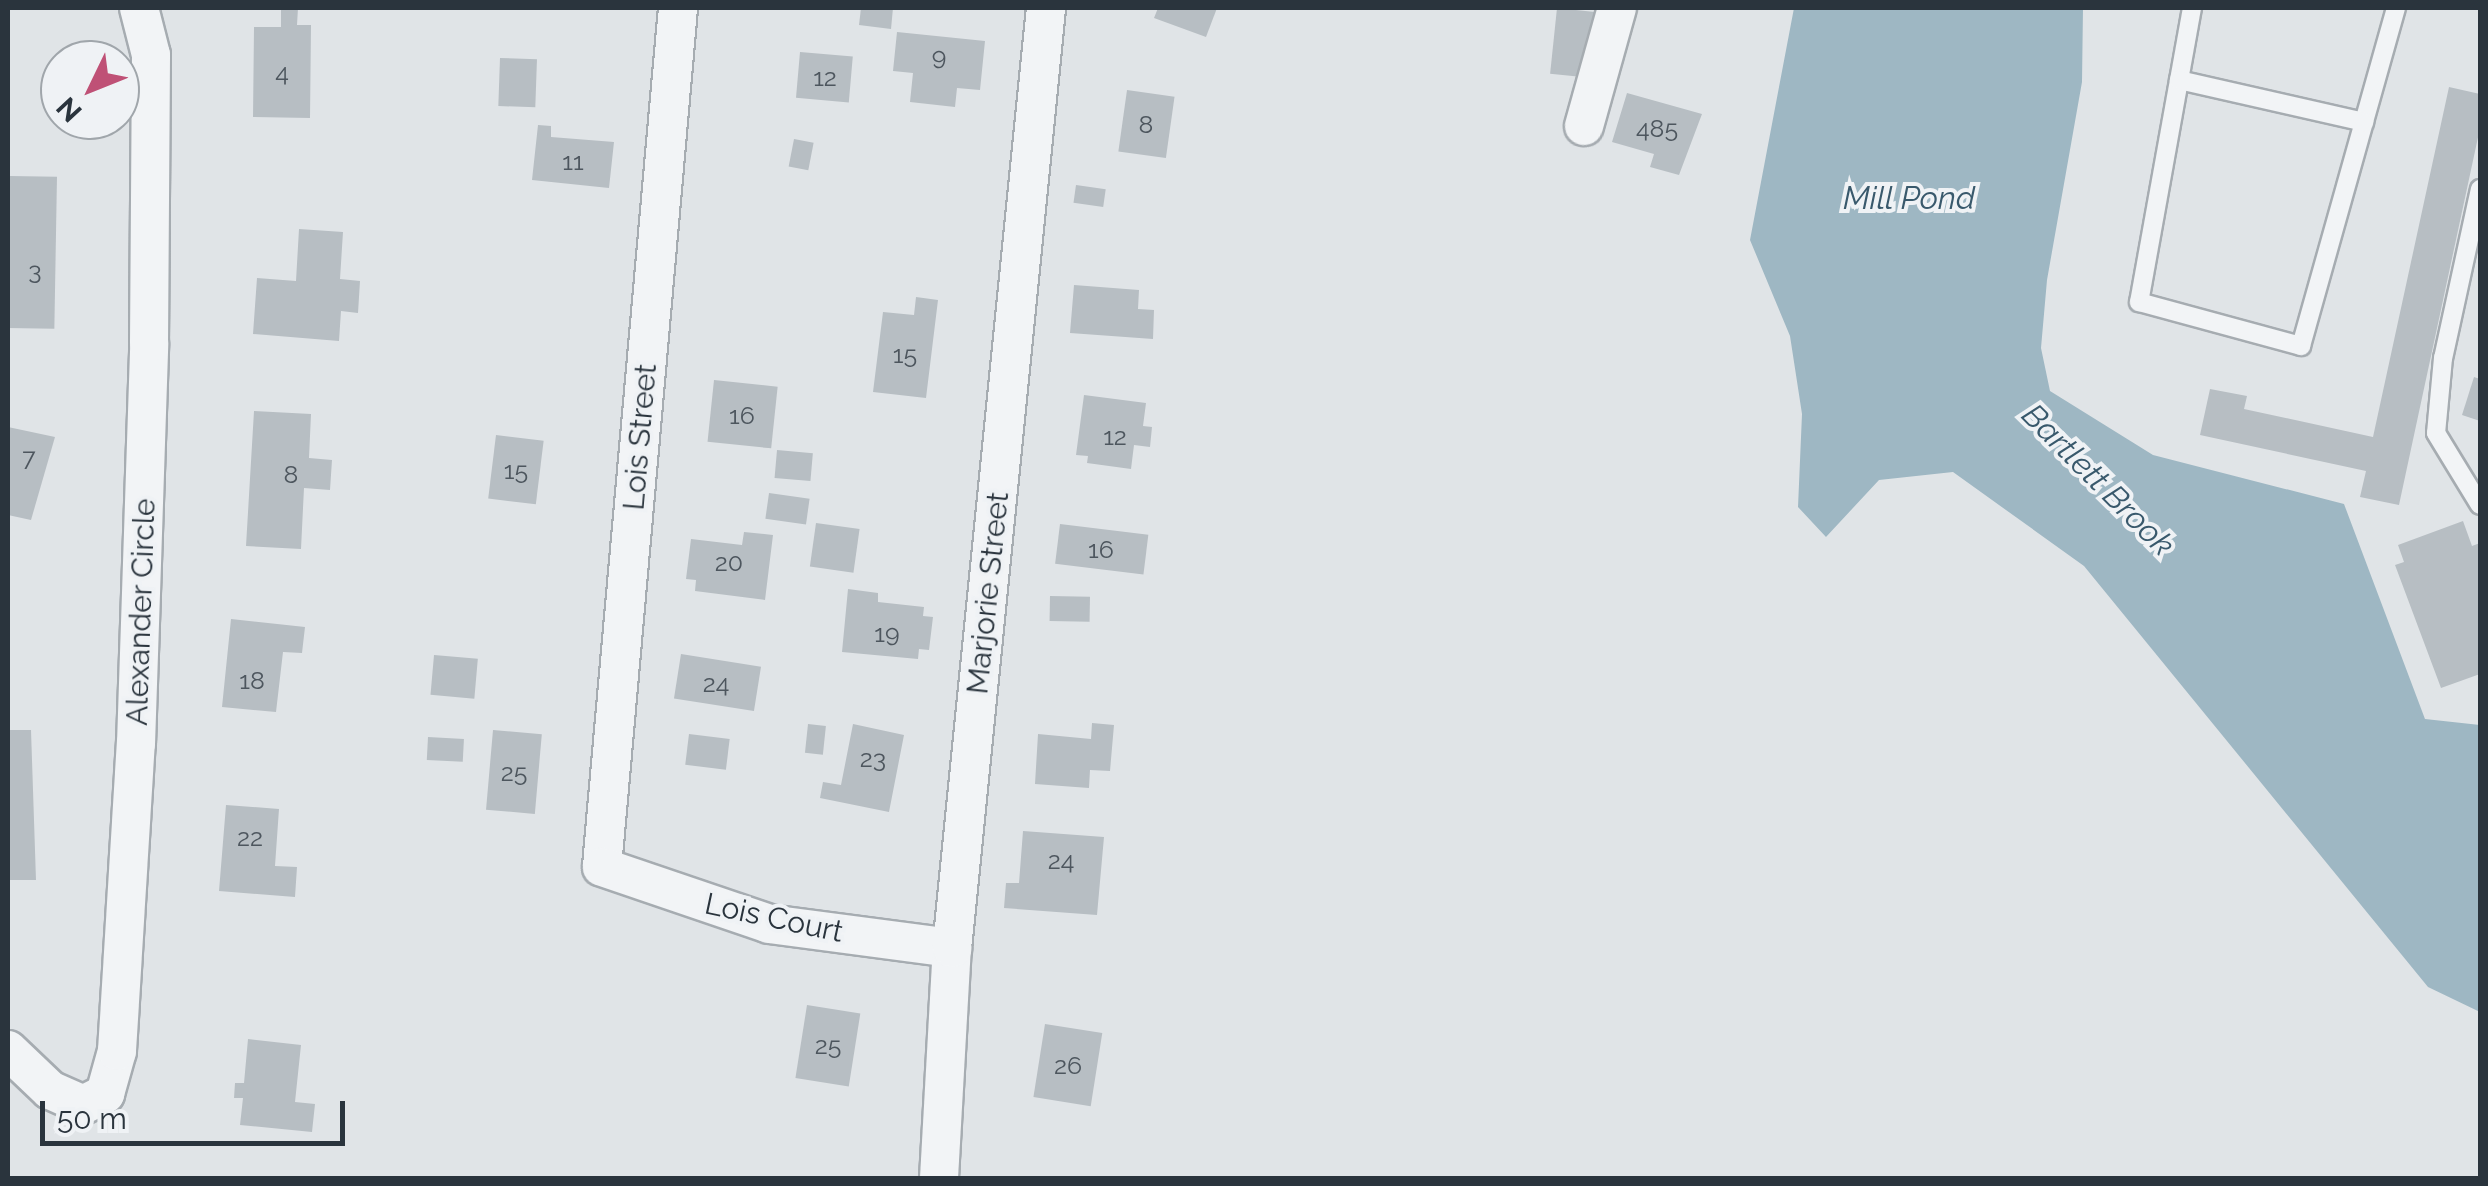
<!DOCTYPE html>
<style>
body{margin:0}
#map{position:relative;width:2488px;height:1186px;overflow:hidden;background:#e0e4e7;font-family:Raleway,sans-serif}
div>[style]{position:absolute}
.water>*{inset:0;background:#9eb7c3}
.building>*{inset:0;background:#b7bec3;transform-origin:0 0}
.roads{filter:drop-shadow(2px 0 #a6acb1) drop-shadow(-2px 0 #a6acb1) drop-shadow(0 2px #a6acb1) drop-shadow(0 -2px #a6acb1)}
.service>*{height:18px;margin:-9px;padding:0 9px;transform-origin:9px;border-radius:9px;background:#f2f4f6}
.minor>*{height:38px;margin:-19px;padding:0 19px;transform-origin:19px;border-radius:19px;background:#f2f4f6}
span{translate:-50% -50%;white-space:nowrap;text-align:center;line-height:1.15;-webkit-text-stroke:8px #eff2f5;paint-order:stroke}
.number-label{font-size:25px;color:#4d565e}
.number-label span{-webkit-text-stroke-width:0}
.street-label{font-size:30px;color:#2a343d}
.water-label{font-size:32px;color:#39596c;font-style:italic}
.frame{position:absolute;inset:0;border:10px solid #2a343d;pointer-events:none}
.north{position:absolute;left:40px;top:40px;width:100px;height:100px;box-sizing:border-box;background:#eff2f5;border:2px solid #a0a6ab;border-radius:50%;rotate:227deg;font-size:28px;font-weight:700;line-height:40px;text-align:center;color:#2a343d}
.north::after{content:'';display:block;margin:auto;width:35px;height:45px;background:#bf5176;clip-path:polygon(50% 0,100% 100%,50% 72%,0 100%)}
.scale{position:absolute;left:40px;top:1101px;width:305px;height:45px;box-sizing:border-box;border:5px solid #2a343d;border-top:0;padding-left:12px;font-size:30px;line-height:35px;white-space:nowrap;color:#2a343d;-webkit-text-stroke:8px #eff2f5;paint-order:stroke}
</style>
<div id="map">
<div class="water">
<i style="clip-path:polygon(1794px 8px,2083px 8px,2082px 82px,2047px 280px,2041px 348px,2050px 391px,2153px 455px,2344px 504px,2425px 719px,2480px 725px,2480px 1012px,2428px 987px,2084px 566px,1953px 472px,1879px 480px,1826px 537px,1798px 507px,1802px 414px,1790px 336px,1750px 240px)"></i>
</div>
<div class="building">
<i style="clip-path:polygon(281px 8px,298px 8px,297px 25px,311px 25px,310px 118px,253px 117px,254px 27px,281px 27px)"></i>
<i style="clip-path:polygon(861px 8px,893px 8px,891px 29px,859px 25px)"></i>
<i style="clip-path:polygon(1158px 8px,1217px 8px,1206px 37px,1154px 18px)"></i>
<i style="left:1557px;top:8px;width:50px;height:66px;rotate:6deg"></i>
<i style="clip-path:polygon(897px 32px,985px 41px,980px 90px,957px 88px,955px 107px,910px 102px,913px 73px,893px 71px)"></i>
<i style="left:800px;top:52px;width:53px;height:46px;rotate:5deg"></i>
<i style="left:500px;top:58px;width:37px;height:48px;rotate:2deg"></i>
<i style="clip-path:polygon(2449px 87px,2480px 94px,2480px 128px,2399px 505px,2360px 497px,2366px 471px,2200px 435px,2210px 389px,2247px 396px,2244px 409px,2373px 437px)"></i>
<i style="left:1127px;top:90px;width:48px;height:62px;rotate:8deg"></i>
<i style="clip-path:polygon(1627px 93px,1702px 114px,1679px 175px,1650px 167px,1654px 154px,1612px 142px)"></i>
<i style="clip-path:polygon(538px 125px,551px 126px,551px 137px,614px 142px,609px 188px,532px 180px)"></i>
<i style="left:794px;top:139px;width:20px;height:28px;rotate:11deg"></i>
<i style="left:10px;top:176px;width:47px;height:152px;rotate:1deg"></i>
<i style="left:1076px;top:185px;width:30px;height:18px;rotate:8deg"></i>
<i style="clip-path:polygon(299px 229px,343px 232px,340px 279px,360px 281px,358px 313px,341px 311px,339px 341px,253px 334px,257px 278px,296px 281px)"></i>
<i style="clip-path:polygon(1074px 285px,1139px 290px,1138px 309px,1154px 310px,1153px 339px,1070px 333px)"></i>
<i style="clip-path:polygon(916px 297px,938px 300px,926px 398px,873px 392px,883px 312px,914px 315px)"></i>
<i style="clip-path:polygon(2474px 377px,2480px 379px,2480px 421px,2462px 415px)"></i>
<i style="left:714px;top:380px;width:64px;height:62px;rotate:6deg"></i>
<i style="clip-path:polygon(1084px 395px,1146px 403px,1143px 426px,1152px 427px,1150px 447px,1134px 445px,1131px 469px,1087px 463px,1088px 456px,1076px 455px)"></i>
<i style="clip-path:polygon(254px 411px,311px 414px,309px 458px,332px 460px,330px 490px,304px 488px,301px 549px,246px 546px)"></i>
<i style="clip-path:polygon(8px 427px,55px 437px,31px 520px,8px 515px)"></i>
<i style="left:496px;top:435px;width:48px;height:64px;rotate:7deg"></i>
<i style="left:777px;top:450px;width:36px;height:28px;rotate:5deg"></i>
<i style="left:769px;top:493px;width:41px;height:26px;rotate:8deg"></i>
<i style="clip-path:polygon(2463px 521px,2472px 546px,2480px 543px,2480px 674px,2441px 688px,2395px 565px,2404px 562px,2398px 545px)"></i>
<i style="left:816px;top:523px;width:44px;height:44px;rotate:8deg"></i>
<i style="left:1060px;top:524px;width:89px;height:40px;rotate:7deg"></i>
<i style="clip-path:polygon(744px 532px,773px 535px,765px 600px,695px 591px,696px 580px,686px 579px,691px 539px,742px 545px)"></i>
<i style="clip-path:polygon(848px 589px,878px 593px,878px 602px,924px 607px,923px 616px,933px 617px,929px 650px,919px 649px,918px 659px,842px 652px)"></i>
<i style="left:1050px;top:596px;width:40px;height:25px;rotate:1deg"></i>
<i style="clip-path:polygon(231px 619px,305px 627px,302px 653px,283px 652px,276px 712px,222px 707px)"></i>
<i style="left:681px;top:654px;width:81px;height:45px;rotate:9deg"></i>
<i style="left:434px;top:655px;width:44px;height:40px;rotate:5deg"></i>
<i style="clip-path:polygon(1092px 723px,1114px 725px,1110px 771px,1090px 770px,1089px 788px,1035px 784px,1038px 734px,1091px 739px)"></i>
<i style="left:808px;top:724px;width:18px;height:29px;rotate:6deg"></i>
<i style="clip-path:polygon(853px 724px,904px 735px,889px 812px,820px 798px,823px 782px,841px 785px)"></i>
<i style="clip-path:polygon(8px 730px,31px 730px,36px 880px,8px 880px)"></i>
<i style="left:493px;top:730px;width:49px;height:80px;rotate:5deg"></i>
<i style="left:689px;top:734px;width:41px;height:31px;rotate:7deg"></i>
<i style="left:428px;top:737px;width:36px;height:23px;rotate:3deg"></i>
<i style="clip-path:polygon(226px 805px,279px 809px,275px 866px,297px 867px,295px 897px,219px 891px)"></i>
<i style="clip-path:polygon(1023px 831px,1104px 837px,1097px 915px,1004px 908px,1006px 883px,1019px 883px)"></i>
<i style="left:807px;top:1005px;width:54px;height:74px;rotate:9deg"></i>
<i style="left:1045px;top:1024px;width:58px;height:74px;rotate:9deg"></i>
<i style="clip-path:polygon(248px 1039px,301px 1045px,295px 1102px,315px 1104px,312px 1132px,240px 1125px,243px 1098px,234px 1098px,235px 1083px,244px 1083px)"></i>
</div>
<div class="roads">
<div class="service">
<i style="left:2192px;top:8px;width:299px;rotate:100.2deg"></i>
<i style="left:2139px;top:302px;width:168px;rotate:15.2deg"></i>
<i style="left:2301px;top:346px;width:351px;rotate:-74.3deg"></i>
<i style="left:2179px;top:80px;width:190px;rotate:12.8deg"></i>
<i style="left:2480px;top:189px;width:173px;rotate:102.3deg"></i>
<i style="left:2443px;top:358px;width:75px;rotate:95.3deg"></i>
<i style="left:2436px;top:433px;width:84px;rotate:58.6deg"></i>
</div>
<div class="minor">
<i style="left:678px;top:8px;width:862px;rotate:95.06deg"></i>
<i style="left:602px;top:867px;width:176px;rotate:18.8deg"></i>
<i style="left:769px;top:924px;width:185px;rotate:7.5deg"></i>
<i style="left:1584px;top:126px;width:123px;rotate:-74.4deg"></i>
<i style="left:8px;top:1050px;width:58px;rotate:43.6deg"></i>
<i style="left:50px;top:1090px;width:36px;rotate:24deg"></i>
<i style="left:83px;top:1105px;width:25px;rotate:-27deg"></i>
<i style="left:105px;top:1094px;width:45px;rotate:-74.4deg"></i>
<i style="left:117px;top:1051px;width:308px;rotate:-86.5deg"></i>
<i style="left:136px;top:744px;width:401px;rotate:-88.1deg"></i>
<i style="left:149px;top:343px;width:288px;rotate:-89.6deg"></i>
<i style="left:151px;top:55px;width:49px;rotate:-104.3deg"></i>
<i style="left:939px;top:1178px;width:230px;rotate:-86.8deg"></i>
<i style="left:952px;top:948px;width:945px;rotate:-84.29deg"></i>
</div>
</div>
<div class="number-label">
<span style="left:939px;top:56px">9</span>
<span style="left:282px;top:72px">4</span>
<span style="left:825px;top:77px">12</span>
<span style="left:1146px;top:124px">8</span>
<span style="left:1657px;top:128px">485</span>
<span style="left:573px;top:161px">11</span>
<span style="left:35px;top:270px">3</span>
<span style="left:905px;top:354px">15</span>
<span style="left:742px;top:415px">16</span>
<span style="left:1115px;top:436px">12</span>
<span style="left:29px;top:457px">7</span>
<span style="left:516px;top:470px">15</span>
<span style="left:291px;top:474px">8</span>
<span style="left:1101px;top:549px">16</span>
<span style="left:729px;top:562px">20</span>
<span style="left:887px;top:633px">19</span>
<span style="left:252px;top:680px">18</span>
<span style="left:716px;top:683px">24</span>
<span style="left:873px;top:758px">23</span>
<span style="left:514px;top:772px">25</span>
<span style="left:250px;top:837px">22</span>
<span style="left:1061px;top:860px">24</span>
<span style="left:828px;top:1045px">25</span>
<span style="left:1068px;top:1065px">26</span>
</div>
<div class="street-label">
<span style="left:640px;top:437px;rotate:-85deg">Lois Street</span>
<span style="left:988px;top:593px;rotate:-84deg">Marjorie Street</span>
<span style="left:141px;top:612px;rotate:-88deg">Alexander Circle</span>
<span style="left:774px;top:918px;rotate:12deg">Lois Court</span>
</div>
<div class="water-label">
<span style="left:1909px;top:198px">Mill Pond</span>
<span style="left:2098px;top:480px;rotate:45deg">Bartlett Brook</span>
</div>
<div class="frame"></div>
<div class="north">N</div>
<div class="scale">50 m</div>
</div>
